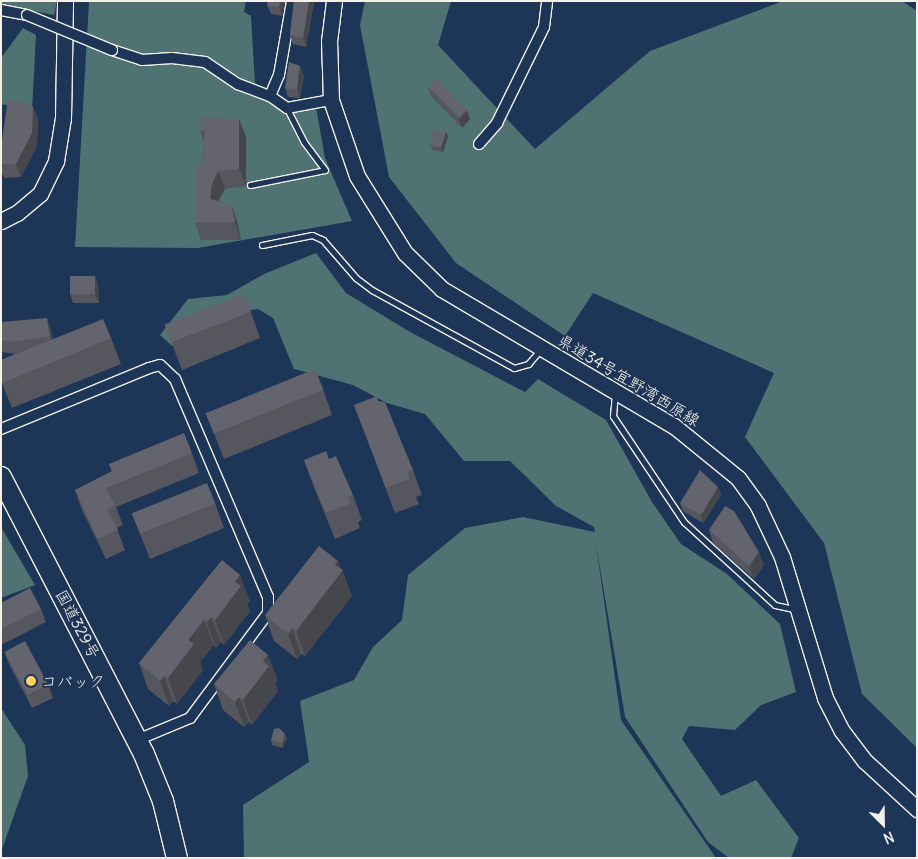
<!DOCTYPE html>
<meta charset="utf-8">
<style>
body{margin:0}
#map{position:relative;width:918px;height:859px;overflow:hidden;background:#1d3557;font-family:Delius,"Klee One",sans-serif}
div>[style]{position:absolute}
.green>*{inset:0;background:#4f7273}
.roads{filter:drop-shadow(1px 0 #f4f1e8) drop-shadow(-1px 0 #f4f1e8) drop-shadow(0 1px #f4f1e8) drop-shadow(0 -1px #f4f1e8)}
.lane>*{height:5px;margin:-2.5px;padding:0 2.5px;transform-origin:2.5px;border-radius:2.5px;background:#1d3557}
.street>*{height:10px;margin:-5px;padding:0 5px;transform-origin:5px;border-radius:5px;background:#1d3557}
.secondary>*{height:15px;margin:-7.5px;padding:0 7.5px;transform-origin:7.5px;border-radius:7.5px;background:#1d3557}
.highway>*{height:20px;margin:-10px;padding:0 10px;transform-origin:10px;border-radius:10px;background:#1d3557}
.bridges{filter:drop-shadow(1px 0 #f4f1e8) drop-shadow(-1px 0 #f4f1e8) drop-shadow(0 1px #f4f1e8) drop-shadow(0 -1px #f4f1e8)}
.street-bridge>*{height:10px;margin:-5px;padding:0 5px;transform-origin:5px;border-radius:5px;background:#1d3557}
.wall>*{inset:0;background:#56565f}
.shaded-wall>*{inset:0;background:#46464d}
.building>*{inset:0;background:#64646e;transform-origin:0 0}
.dots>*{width:14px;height:14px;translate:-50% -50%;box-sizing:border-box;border:2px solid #1d3557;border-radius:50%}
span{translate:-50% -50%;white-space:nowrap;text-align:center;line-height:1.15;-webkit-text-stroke:4px #1d3557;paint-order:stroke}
.street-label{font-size:16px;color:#f4f1e8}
.poi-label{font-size:16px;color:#f4f1e8}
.left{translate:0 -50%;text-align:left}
.frame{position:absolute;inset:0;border:2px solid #f4f1e8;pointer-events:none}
.north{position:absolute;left:858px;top:799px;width:50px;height:50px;-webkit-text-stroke:4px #1d3557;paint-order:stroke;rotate:157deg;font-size:14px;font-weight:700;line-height:20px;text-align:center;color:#f4f1e8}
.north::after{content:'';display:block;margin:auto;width:18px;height:22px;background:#f4f1e8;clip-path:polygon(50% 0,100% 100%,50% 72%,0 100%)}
</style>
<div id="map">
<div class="green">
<i style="clip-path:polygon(1px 1px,57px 1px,54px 15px,1px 5px)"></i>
<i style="clip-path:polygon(246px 1px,244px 12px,251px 16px,255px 83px,285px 102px,316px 107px,325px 158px,352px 221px,198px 248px,75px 247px,89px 2px)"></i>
<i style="clip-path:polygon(365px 1px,451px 1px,438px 45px,535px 149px,650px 51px,783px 1px,902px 1px,917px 11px,917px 748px,862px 694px,824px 543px,745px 437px,774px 373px,593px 293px,565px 336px,456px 263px,389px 177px,360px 25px)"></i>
<i style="clip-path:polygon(23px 28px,36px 35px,32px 110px,1px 104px,1px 58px)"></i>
<i style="clip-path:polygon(316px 253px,346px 293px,410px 332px,525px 392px,538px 379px,606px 420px,652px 502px,681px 544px,727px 574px,780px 624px,796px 692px,761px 705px,735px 730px,689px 726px,682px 739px,721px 796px,756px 780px,799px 838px,791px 858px,729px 858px,708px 842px,625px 717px,596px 544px,621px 720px,716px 858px,244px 858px,243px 805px,309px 762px,300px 701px,354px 680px,373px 647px,402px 620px,408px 575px,465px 528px,523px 517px,595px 532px,594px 527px,556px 506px,510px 461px,464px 461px,425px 414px,387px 403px,353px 385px,294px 369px,273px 318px,258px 309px,204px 315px,172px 346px,160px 335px,188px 299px,227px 295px,264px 274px)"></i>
<i style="clip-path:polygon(1px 527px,35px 585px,1px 598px)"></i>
<i style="clip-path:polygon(1px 708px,25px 745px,28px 776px,1px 852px)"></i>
</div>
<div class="roads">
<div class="lane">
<i style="left:250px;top:185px;width:76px;rotate:-11.3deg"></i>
<i style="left:325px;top:170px;width:35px;rotate:-127deg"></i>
<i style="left:304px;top:142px;width:38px;rotate:-117deg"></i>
<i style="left:262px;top:245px;width:51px;rotate:-11.3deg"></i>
<i style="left:312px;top:235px;width:12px;rotate:24deg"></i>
<i style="left:323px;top:240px;width:50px;rotate:49deg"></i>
<i style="left:356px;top:278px;width:20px;rotate:37deg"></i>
<i style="left:372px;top:290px;width:162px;rotate:28.8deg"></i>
<i style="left:514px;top:368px;width:15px;rotate:-16deg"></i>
<i style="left:528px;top:364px;width:18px;rotate:-49deg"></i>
<i style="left:615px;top:393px;width:23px;rotate:95deg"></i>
<i style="left:613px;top:416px;width:128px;rotate:56.2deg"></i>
<i style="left:684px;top:522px;width:123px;rotate:42.4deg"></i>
<i style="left:775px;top:605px;width:19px;rotate:12deg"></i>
</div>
<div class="street">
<i style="left:1px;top:10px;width:26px;rotate:11deg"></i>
<i style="left:112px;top:50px;width:32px;rotate:18deg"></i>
<i style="left:142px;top:60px;width:30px;rotate:-4deg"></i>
<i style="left:172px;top:58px;width:33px;rotate:7deg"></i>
<i style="left:205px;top:62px;width:40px;rotate:34deg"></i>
<i style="left:238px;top:84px;width:34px;rotate:21deg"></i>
<i style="left:270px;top:96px;width:21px;rotate:35deg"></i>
<i style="left:287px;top:108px;width:45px;rotate:-10.3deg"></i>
<i style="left:270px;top:96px;width:23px;rotate:-67deg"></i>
<i style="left:279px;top:75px;width:75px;rotate:-80deg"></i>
<i style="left:479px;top:144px;width:28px;rotate:-49deg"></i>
<i style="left:497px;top:123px;width:107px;rotate:-63.9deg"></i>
<i style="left:544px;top:27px;width:26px;rotate:-83deg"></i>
<i style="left:1px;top:429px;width:160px;rotate:-22.4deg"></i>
<i style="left:149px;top:368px;width:11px;rotate:-15deg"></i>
<i style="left:160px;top:365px;width:21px;rotate:43deg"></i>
<i style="left:175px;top:379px;width:237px;rotate:66.9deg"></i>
<i style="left:268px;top:597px;width:16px;rotate:90deg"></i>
<i style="left:268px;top:613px;width:131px;rotate:126.6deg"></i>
<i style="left:190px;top:718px;width:57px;rotate:157.5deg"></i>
</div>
<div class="secondary">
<i style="left:334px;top:1px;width:39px;rotate:97deg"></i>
<i style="left:329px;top:40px;width:60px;rotate:88.1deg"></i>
<i style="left:331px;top:100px;width:80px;rotate:71.1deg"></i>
<i style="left:357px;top:176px;width:91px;rotate:58.1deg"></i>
<i style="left:405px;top:253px;width:52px;rotate:44.2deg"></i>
<i style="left:442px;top:289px;width:269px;rotate:30.6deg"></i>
<i style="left:674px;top:426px;width:82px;rotate:39.1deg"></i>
<i style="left:738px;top:478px;width:34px;rotate:54deg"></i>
<i style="left:758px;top:506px;width:56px;rotate:64.8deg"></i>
<i style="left:782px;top:557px;width:147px;rotate:73deg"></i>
<i style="left:825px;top:698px;width:37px;rotate:63deg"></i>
<i style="left:842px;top:731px;width:38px;rotate:53deg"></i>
<i style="left:865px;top:761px;width:71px;rotate:42.7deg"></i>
<i style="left:1px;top:221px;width:18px;rotate:-27deg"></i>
<i style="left:17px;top:213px;width:30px;rotate:-40deg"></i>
<i style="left:40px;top:194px;width:37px;rotate:-64deg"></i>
<i style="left:56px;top:161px;width:44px;rotate:-80.8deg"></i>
<i style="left:63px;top:118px;width:117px;rotate:-89deg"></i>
</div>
<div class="highway">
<i style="left:1px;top:477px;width:312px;rotate:62.7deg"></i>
<i style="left:144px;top:754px;width:51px;rotate:68deg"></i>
<i style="left:163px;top:801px;width:59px;rotate:76.2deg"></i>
</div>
</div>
<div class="bridges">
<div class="street-bridge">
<i style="left:27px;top:15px;width:92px;rotate:22.4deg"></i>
</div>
</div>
<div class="wall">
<i style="clip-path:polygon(285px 1px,282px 16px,271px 14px,267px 5px)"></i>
<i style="clip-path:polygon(294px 1px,314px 1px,314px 2px,306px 47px,293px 44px,290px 35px)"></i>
<i style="clip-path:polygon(304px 75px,300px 98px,288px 97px,285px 88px)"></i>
<i style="clip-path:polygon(428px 87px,470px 119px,462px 128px,431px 96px)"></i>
<i style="clip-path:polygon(38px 119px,37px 146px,21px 177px,4px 178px,1px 170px,1px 148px)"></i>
<i style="clip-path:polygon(239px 119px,246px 137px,246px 186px,225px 189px,218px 201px,231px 204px,237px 221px,241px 240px,201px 240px,195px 223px,204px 143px,200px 131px)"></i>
<i style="clip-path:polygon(446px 132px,448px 136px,443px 152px,432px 150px,430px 145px)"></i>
<i style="clip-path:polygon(95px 276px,98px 285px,99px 303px,73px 303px,70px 294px)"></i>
<i style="clip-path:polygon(251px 312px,260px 338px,182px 370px,165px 326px)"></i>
<i style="clip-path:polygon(1px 322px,51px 330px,53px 339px,111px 338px,121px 364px,12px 408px,1px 381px,1px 360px,15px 354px,1px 352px)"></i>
<i style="clip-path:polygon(323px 389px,332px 415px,224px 459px,206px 413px)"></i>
<i style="clip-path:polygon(378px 401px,413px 470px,422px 495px,416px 497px,419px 504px,395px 513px,354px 405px)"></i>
<i style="clip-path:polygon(192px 453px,199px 473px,116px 507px,123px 525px,117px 528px,125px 550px,106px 559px,82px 510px,75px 490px,112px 472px,109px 464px)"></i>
<i style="clip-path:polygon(329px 459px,353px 495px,362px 520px,358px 522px,360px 528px,335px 539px,313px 485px,304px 460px)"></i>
<i style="clip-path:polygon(718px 487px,721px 495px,703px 523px,683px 511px,680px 503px)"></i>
<i style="clip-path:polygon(215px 503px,224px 528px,150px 559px,132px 514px)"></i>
<i style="clip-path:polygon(709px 530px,764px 565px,754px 579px,713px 543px)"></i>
<i style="clip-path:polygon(222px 560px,250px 601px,247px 604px,250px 611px,224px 645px,221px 642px,216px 648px,214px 645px,200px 662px,203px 670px,177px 704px,173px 701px,169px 706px,148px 689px,139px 663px)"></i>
<i style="clip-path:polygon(342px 570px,352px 596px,305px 656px,301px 654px,297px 659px,274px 641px,265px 615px)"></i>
<i style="clip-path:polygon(1px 603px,41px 609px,46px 622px,1px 645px)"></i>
<i style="clip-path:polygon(4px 651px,48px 684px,53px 698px,32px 708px,9px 664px)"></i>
<i style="clip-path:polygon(278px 680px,275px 683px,278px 691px,252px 725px,249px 722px,244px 727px,223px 710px,214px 684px)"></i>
<i style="clip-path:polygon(285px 734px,287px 738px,283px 748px,272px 745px,271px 740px)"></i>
</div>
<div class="shaded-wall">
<i style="clip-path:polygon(280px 1px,285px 1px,282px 16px,279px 7px)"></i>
<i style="clip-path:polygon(309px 1px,314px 1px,314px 2px,306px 47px,303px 38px)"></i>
<i style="clip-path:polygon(300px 66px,304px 75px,300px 98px,297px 89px)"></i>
<i style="clip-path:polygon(33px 106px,38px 119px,37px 146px,21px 177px,16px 164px)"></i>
<i style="clip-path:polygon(467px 110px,470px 119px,462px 128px,459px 119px)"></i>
<i style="clip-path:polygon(239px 119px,246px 137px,246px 186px,239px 169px)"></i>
<i style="clip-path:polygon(446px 132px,448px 136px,443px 152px,441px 147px)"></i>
<i style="clip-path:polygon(218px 171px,225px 189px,218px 202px,210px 199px,212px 184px)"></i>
<i style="clip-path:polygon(231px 204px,237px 221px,241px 240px,235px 222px)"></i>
<i style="clip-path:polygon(95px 276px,98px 285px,99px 303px,95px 294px)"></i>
<i style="clip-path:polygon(47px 318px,51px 330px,54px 349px,50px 336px)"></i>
<i style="clip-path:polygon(718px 487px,721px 495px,703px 523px,701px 515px)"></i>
<i style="clip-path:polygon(759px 552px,764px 565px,754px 579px,749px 566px)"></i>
<i style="clip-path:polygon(338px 561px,352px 596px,305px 656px,296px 631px)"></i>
<i style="clip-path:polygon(240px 575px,250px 601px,247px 604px,250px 611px,224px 645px,215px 620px,235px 582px)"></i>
<i style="clip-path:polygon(211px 617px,221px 642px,216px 648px,207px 622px)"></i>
<i style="clip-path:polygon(204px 620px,214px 645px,200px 662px,203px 670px,177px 704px,168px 678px,188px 640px)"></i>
<i style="clip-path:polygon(292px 628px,301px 654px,297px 659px,288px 634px)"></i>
<i style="clip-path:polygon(268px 655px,278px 680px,275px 683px,278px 691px,252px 725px,243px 700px,263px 661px)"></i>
<i style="clip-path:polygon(164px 676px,173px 701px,169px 706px,160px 681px)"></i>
<i style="clip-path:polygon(239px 697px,249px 722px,244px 727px,235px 702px)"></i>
<i style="clip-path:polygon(285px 734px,287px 738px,283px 748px,282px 743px)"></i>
</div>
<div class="building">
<i style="clip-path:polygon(268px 1px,280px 1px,279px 7px,267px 5px)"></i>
<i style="clip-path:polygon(294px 1px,309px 1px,303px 38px,290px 35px)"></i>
<i style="clip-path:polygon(289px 62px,300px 66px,297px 89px,285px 88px)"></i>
<i style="left:436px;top:79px;width:44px;height:11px;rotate:45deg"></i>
<i style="clip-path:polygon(8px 98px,33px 106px,32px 133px,16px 164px,1px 164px,1px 148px)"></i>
<i style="clip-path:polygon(202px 117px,239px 119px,239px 169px,218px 171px,212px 184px,210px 199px,231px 204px,235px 222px,195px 223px,195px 164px,202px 165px,205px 130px,200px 131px)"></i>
<i style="clip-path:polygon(433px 130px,446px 132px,441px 147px,430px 145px)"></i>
<i style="left:95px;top:276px;width:18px;height:25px;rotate:90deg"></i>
<i style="left:244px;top:294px;width:19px;height:85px;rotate:69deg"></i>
<i style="clip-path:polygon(47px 318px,50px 336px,13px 342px,1px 340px,1px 322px)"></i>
<i style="clip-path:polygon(103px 319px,111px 338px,3px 383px,1px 379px,1px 360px)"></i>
<i style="left:315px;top:369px;width:22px;height:118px;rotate:68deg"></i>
<i style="clip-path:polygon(377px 396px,378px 401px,385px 402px,413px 470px,407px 472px,410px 479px,386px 488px,354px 405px)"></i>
<i style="clip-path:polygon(184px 433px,192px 453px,106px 488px,115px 505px,107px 510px,118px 530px,98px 539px,75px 490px,112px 471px,109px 464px)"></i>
<i style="clip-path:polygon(326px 451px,329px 459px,336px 456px,353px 495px,348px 497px,351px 503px,326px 513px,304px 460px)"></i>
<i style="clip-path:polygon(700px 470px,718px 487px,701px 515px,680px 503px)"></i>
<i style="left:207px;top:483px;width:22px;height:81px;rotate:68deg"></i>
<i style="clip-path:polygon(725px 506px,734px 511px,759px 552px,749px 566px,709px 530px)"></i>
<i style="clip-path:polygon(319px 546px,338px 561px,335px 565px,343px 570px,296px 631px,292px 628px,288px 634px,265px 615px)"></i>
<i style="clip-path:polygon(222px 560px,240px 575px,235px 582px,241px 586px,215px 620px,211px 617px,207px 622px,204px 620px,188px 640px,194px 644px,168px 678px,164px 676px,160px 681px,139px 663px)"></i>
<i style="clip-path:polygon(30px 588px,41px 609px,1px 629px,1px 603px)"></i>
<i style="clip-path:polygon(250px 640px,268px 655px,263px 661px,269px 666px,243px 700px,239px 697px,235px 702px,214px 684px)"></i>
<i style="left:25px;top:641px;width:49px;height:23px;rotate:62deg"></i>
<i style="clip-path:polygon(279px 728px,285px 734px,282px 743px,271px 740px,274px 729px)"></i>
</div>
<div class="dots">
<i style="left:31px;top:681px;background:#ffd166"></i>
</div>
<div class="street-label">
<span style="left:629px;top:380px;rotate:31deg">県道34号宜野湾西原線</span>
<span style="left:78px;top:624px;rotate:62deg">国道329号</span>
</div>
<div class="poi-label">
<span class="left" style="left:41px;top:681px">コバック</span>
</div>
<div class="frame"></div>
<div class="north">N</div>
</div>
